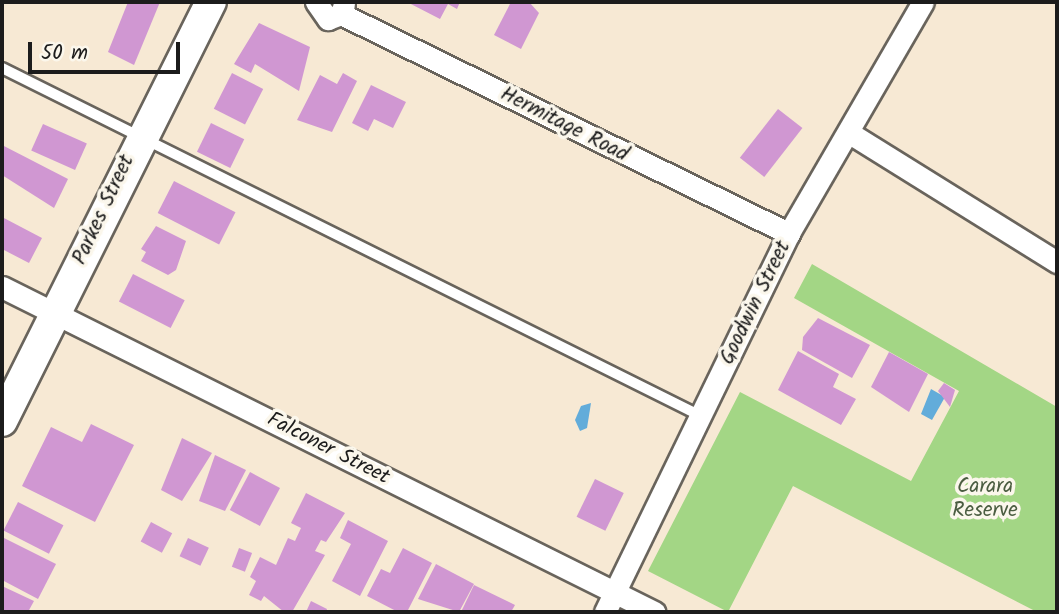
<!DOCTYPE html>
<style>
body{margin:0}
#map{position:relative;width:1059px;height:614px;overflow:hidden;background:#f7e9d4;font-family:Kalam,sans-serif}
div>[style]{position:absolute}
.green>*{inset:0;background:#a3d685}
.water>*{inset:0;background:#62acda}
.building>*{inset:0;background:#d097d2;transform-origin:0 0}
.roads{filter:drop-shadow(2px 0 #69645c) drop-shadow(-2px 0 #69645c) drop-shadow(0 2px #69645c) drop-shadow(0 -2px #69645c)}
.lane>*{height:10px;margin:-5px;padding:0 5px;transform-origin:5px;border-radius:5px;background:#fff}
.street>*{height:21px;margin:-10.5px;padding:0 10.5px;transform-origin:10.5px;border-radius:10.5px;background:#fff}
.secondary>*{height:30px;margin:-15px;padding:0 15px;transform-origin:15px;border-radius:15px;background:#fff}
span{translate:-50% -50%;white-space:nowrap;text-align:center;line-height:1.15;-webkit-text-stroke:7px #fbf7ec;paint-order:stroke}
.street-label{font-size:21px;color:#1c1c1c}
.park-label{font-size:21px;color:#4b5d41}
.frame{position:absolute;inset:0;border:4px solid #1c1c1c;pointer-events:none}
.scale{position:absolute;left:28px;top:42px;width:152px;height:32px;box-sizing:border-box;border:4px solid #1c1c1c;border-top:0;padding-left:9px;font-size:21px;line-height:24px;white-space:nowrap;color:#1c1c1c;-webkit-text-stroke:5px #fbf7ec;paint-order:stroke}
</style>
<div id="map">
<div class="green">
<i style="clip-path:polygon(812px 264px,1057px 407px,1057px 612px,1037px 612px,793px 486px,728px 612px,648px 571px,740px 392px,911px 481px,959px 391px,794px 298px)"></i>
</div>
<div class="water">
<i style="clip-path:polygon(931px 389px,945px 397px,932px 420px,921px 414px)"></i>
<i style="clip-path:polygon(591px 403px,587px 428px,580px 431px,575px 420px,581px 406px)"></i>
</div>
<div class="building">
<i style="clip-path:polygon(128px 2px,160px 2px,134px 65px,108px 52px)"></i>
<i style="clip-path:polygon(407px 2px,460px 2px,457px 9px,448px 4px,440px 19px)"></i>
<i style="clip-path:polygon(511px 2px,529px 2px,539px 13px,521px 49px,494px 35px)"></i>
<i style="clip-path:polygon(259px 23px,310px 47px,299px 91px,255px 64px,251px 73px,234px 64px)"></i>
<i style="left:232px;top:73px;width:35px;height:40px;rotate:27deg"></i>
<i style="clip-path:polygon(343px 73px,357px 81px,332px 132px,297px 120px,320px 75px,337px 84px)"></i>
<i style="clip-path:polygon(371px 85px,406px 102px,393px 128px,374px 119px,368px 131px,352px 123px)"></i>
<i style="left:778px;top:109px;width:31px;height:62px;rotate:38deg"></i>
<i style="left:211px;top:123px;width:37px;height:32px;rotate:26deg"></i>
<i style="left:43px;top:124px;width:48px;height:29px;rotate:24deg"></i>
<i style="clip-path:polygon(2px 145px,68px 179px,54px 208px,2px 175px)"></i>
<i style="left:174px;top:181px;width:69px;height:36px;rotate:27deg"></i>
<i style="clip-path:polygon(2px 217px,42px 238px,29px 263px,2px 249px)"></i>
<i style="clip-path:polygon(156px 226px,186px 241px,176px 270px,168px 275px,141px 261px,146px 252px,141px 249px)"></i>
<i style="left:133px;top:274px;width:58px;height:31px;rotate:27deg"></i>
<i style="clip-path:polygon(818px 318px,870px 345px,852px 378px,802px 350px,803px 337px)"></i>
<i style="clip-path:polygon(798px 351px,839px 374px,833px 387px,856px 399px,841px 425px,778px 390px)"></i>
<i style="clip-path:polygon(889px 352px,928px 374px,909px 412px,871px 387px)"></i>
<i style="clip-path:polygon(944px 383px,955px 390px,950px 407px,938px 391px)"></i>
<i style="clip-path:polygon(91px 424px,134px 445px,95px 522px,22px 486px,51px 427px,82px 442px)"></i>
<i style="clip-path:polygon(182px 438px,212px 453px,182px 501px,161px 490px)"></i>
<i style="clip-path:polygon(215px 455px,246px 470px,225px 511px,199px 501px)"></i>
<i style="left:250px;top:472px;width:34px;height:43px;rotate:28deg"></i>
<i style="left:595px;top:479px;width:32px;height:42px;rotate:26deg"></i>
<i style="clip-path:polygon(306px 493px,345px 513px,326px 542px,321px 540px,315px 551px,325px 555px,292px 612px,284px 612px,264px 596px,261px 601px,249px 595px,256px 581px,250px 577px,260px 557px,276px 565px,288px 538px,295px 541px,301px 528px,291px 523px)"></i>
<i style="left:18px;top:502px;width:51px;height:32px;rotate:27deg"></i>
<i style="clip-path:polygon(348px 520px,388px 541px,360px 596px,332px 581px,351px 544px,340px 538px)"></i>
<i style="left:151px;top:522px;width:24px;height:22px;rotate:28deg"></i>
<i style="clip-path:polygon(2px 537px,56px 564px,38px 599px,2px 580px)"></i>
<i style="left:188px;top:538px;width:23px;height:20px;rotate:25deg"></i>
<i style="left:239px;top:548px;width:14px;height:20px;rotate:21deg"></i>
<i style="clip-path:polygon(403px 548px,432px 563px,407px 612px,398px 612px,367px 596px,381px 569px,390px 573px)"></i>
<i style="clip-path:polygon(436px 564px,474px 584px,459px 612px,418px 599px)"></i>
<i style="clip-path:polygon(474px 585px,515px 605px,511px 612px,461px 612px)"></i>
<i style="clip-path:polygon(2px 586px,34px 601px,28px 612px,2px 612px)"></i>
<i style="clip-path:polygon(311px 601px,327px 609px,326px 612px,306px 612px)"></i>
</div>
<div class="roads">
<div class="lane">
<i style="left:2px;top:68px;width:781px;rotate:26.47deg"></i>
</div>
<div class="street">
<i style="left:316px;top:2px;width:21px;rotate:55deg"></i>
<i style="left:328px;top:19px;width:14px;rotate:-21deg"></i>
<i style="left:341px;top:14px;width:10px;rotate:-73deg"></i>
<i style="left:341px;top:14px;width:499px;rotate:26.1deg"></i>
<i style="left:851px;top:134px;width:243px;rotate:31.9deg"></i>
<i style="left:2px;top:287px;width:729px;rotate:26.49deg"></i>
<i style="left:605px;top:612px;width:421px;rotate:-64.1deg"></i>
<i style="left:789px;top:233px;width:267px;rotate:-59.9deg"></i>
</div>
<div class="secondary">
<i style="left:2px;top:421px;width:468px;rotate:-63.5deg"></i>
</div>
</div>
<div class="street-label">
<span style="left:564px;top:125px;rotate:27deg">Hermitage Road</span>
<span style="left:104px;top:210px;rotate:-65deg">Parkes Street</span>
<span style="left:756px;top:303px;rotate:-64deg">Goodwin Street</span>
<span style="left:328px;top:449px;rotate:27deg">Falconer Street</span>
</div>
<div class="park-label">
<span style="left:985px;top:499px">Carara<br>Reserve</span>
</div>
<div class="frame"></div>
<div class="scale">50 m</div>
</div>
